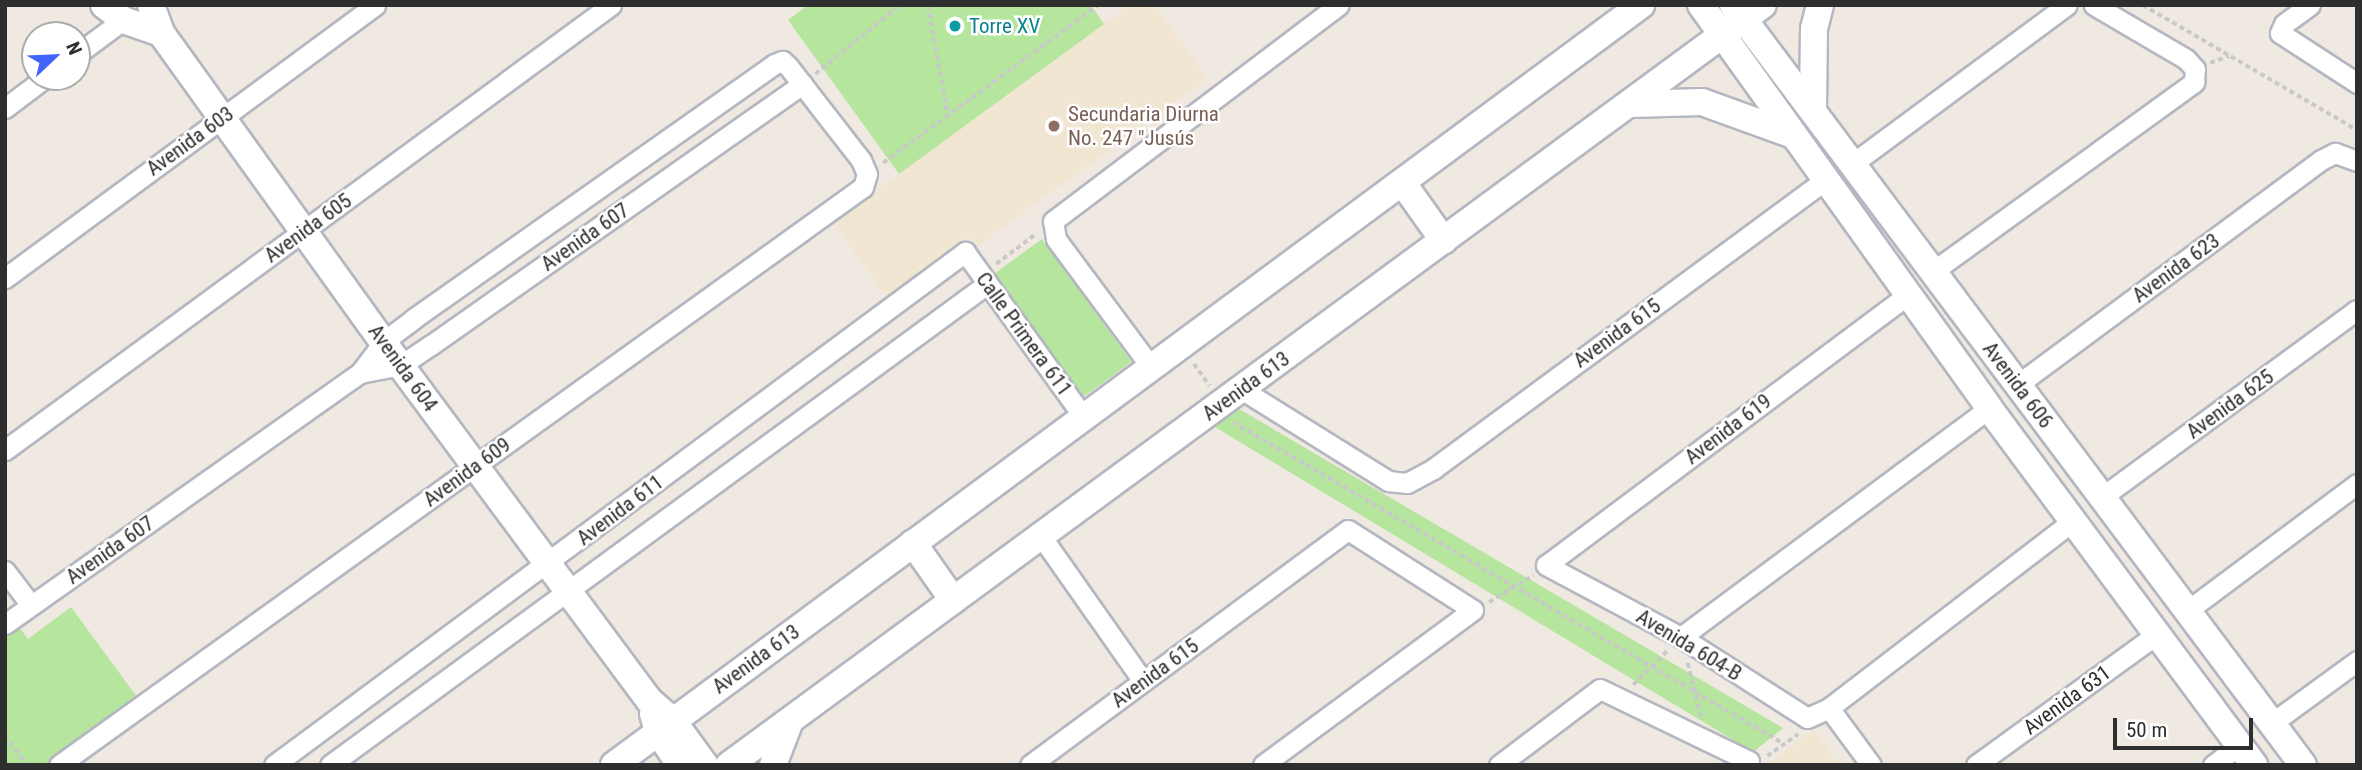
<!DOCTYPE html>
<meta charset="utf-8">
<style>
body{margin:0}
#map{position:relative;width:2362px;height:770px;overflow:hidden;background:#efe9e1;font-family:"Roboto Condensed",sans-serif}
div>[style]{position:absolute}
.education>*{inset:0;background:#f0e6d1}
.green>*{inset:0;background:#b6e59e;transform-origin:0 0}
.path>*{height:3.5px;margin-top:-1.75px;transform-origin:0;background:repeating-linear-gradient(90deg,#c9c9c9 0 5px,transparent 0 8.5px)}
.roads{filter:drop-shadow(2px 0 #b4b7c1) drop-shadow(-2px 0 #b4b7c1) drop-shadow(0 2px #b4b7c1) drop-shadow(0 -2px #b4b7c1)}
.street>*{height:19px;margin:-9.5px;padding:0 9.5px;transform-origin:9.5px;border-radius:9.5px;background:#fff}
.secondary>*{height:26px;margin:-13px;padding:0 13px;transform-origin:13px;border-radius:13px;background:#fff}
.dots>*{width:19px;height:19px;translate:-50% -50%;box-sizing:border-box;border:4px solid #fff;border-radius:50%}
span{translate:-50% -50%;white-space:nowrap;text-align:center;line-height:1.15;-webkit-text-stroke:5px #fff;paint-order:stroke}
.culture-label{font-size:21px;color:#0d838f}
.left{translate:0 -50%;text-align:left}
.education-label{font-size:21px;color:#785e54}
.street-label{font-size:21px;color:#2e2e2e}
.frame{position:absolute;inset:0;border:7px solid #2e2e2e;pointer-events:none}
.north{position:absolute;left:21px;top:21px;width:70px;height:70px;box-sizing:border-box;background:#fff;border:2px solid #ababab;border-radius:50%;rotate:67deg;font-size:19px;font-weight:700;line-height:28px;text-align:center;color:#2e2e2e}
.north::after{content:'';display:block;margin:auto;width:24px;height:32px;background:#4264fb;clip-path:polygon(50% 0,100% 100%,50% 72%,0 100%)}
.scale{position:absolute;left:2113px;top:718px;width:140px;height:32px;box-sizing:border-box;border:4px solid #2e2e2e;border-top:0;padding-left:9px;font-size:21px;line-height:24px;white-space:nowrap;color:#2e2e2e;-webkit-text-stroke:5px #fff;paint-order:stroke}
</style>
<div id="map">
<div class="education">
<i style="clip-path:polygon(1130px 5px,1155px 5px,1208px 78px,978px 246px,970px 236px,887px 297px,833px 223px)"></i>
<i style="clip-path:polygon(1813px 730px,1839px 765px,1766px 765px)"></i>
</div>
<div class="green">
<i style="clip-path:polygon(808px 5px,1091px 5px,1104px 24px,899px 174px,788px 20px)"></i>
<i style="left:1042px;top:239px;width:152px;height:63px;rotate:54deg"></i>
<i style="clip-path:polygon(1239px 409px,1783px 728px,1753px 752px,1215px 427px)"></i>
<i style="clip-path:polygon(71px 607px,137px 697px,45px 765px,5px 765px,5px 608px,28px 639px)"></i>
</div>
<div class="path">
<i style="left:928px;top:5px;width:112px;rotate:79.7deg"></i>
<i style="left:2143px;top:5px;width:248px;rotate:30.3deg"></i>
<i style="left:2210px;top:63px;width:20px;rotate:-20deg"></i>
<i style="left:815px;top:74px;width:109px;rotate:-39.1deg"></i>
<i style="left:883px;top:163px;width:267px;rotate:-36.3deg"></i>
<i style="left:996px;top:264px;width:51px;rotate:-37.1deg"></i>
<i style="left:1194px;top:364px;width:27px;rotate:54deg"></i>
<i style="left:1233px;top:422px;width:638px;rotate:30.3deg"></i>
<i style="left:1489px;top:602px;width:52px;rotate:-31deg"></i>
<i style="left:1688px;top:663px;width:55px;rotate:76.2deg"></i>
<i style="left:1633px;top:685px;width:48px;rotate:-45deg"></i>
<i style="left:5px;top:735px;width:37px;rotate:54deg"></i>
<i style="left:1767px;top:756px;width:38px;rotate:-35deg"></i>
</div>
<div class="roads">
<div class="street">
<i style="left:2310px;top:5px;width:32px;rotate:144deg"></i>
<i style="left:2284px;top:24px;width:10px;rotate:114deg"></i>
<i style="left:2280px;top:33px;width:92px;rotate:33deg"></i>
<i style="left:77px;top:54px;width:57px;rotate:-36.5deg"></i>
<i style="left:5px;top:108px;width:51px;rotate:-37.1deg"></i>
<i style="left:1852px;top:164px;width:267px;rotate:-36.5deg"></i>
<i style="left:1932px;top:272px;width:324px;rotate:-35.9deg"></i>
<i style="left:2194px;top:82px;width:13px;rotate:-86deg"></i>
<i style="left:2195px;top:69px;width:13px;rotate:-132deg"></i>
<i style="left:2186px;top:59px;width:107px;rotate:-149.6deg"></i>
<i style="left:5px;top:278px;width:460px;rotate:-36.4deg"></i>
<i style="left:1910px;top:293px;width:454px;rotate:143.2deg"></i>
<i style="left:1546px;top:565px;width:153px;rotate:28.1deg"></i>
<i style="left:1681px;top:637px;width:150px;rotate:32.7deg"></i>
<i style="left:1807px;top:718px;width:24px;rotate:-24deg"></i>
<i style="left:1829px;top:708px;width:307px;rotate:-37.5deg"></i>
<i style="left:1151px;top:367px;width:159px;rotate:-126.6deg"></i>
<i style="left:1056px;top:239px;width:18px;rotate:-99deg"></i>
<i style="left:1053px;top:221px;width:358px;rotate:-37.1deg"></i>
<i style="left:360px;top:373px;width:42px;rotate:-11deg"></i>
<i style="left:401px;top:365px;width:36px;rotate:-34deg"></i>
<i style="left:431px;top:345px;width:454px;rotate:-35.1deg"></i>
<i style="left:2017px;top:385px;width:378px;rotate:-36.5deg"></i>
<i style="left:2321px;top:160px;width:16px;rotate:-27deg"></i>
<i style="left:2335px;top:153px;width:23px;rotate:20deg"></i>
<i style="left:1241px;top:389px;width:173px;rotate:32deg"></i>
<i style="left:1388px;top:481px;width:19px;rotate:6deg"></i>
<i style="left:1407px;top:483px;width:30px;rotate:-28deg"></i>
<i style="left:1433px;top:469px;width:487px;rotate:-36.4deg"></i>
<i style="left:5px;top:450px;width:752px;rotate:-36.29deg"></i>
<i style="left:2102px;top:497px;width:316px;rotate:-36.3deg"></i>
<i style="left:1041px;top:536px;width:177px;rotate:54.9deg"></i>
<i style="left:5px;top:571px;width:43px;rotate:52.6deg"></i>
<i style="left:2187px;top:611px;width:212px;rotate:-36.8deg"></i>
<i style="left:5px;top:624px;width:435px;rotate:-35.3deg"></i>
<i style="left:360px;top:373px;width:39px;rotate:-53deg"></i>
<i style="left:383px;top:342px;width:38px;rotate:-37deg"></i>
<i style="left:413px;top:319px;width:442px;rotate:-35.2deg"></i>
<i style="left:774px;top:64px;width:9px;rotate:-21deg"></i>
<i style="left:782px;top:61px;width:8px;rotate:40deg"></i>
<i style="left:788px;top:66px;width:119px;rotate:52.2deg"></i>
<i style="left:861px;top:160px;width:15px;rotate:67deg"></i>
<i style="left:867px;top:174px;width:14px;rotate:107deg"></i>
<i style="left:863px;top:187px;width:990px;rotate:144.29deg"></i>
<i style="left:1681px;top:637px;width:384px;rotate:-36.6deg"></i>
<i style="left:1829px;top:708px;width:71px;rotate:53.6deg"></i>
<i style="left:2272px;top:723px;width:105px;rotate:-36.1deg"></i>
<i style="left:274px;top:765px;width:861px;rotate:-36.59deg"></i>
<i style="left:965px;top:252px;width:202px;rotate:54.3deg"></i>
<i style="left:330px;top:765px;width:814px;rotate:-36.21deg"></i>
<i style="left:1030px;top:765px;width:395px;rotate:-36.5deg"></i>
<i style="left:1348px;top:530px;width:148px;rotate:32.6deg"></i>
<i style="left:1473px;top:610px;width:261px;rotate:143.6deg"></i>
<i style="left:1499px;top:765px;width:126px;rotate:-37deg"></i>
<i style="left:1600px;top:689px;width:165px;rotate:25.8deg"></i>
<i style="left:1749px;top:761px;width:7px;rotate:146deg"></i>
<i style="left:1976px;top:765px;width:223px;rotate:-35.9deg"></i>
<i style="left:2213px;top:765px;width:34px;rotate:-37deg"></i>
</div>
<div class="secondary">
<i style="left:104px;top:5px;width:24px;rotate:38deg"></i>
<i style="left:123px;top:20px;width:40px;rotate:18.9deg"></i>
<i style="left:151px;top:5px;width:30px;rotate:70deg"></i>
<i style="left:161px;top:33px;width:380px;rotate:54.3deg"></i>
<i style="left:383px;top:342px;width:447px;rotate:53.4deg"></i>
<i style="left:650px;top:701px;width:29px;rotate:41deg"></i>
<i style="left:672px;top:720px;width:56px;rotate:53.7deg"></i>
<i style="left:1701px;top:5px;width:495px;rotate:54.4deg"></i>
<i style="left:1989px;top:408px;width:445px;rotate:53.4deg"></i>
<i style="left:1733px;top:5px;width:950px;rotate:53.13deg"></i>
<i style="left:1631px;top:104px;width:71px;rotate:-1.6deg"></i>
<i style="left:1702px;top:102px;width:97px;rotate:19.9deg"></i>
<i style="left:1813px;top:109px;width:80px;rotate:-89.3deg"></i>
<i style="left:1814px;top:29px;width:25px;rotate:-76deg"></i>
<i style="left:1402px;top:182px;width:72px;rotate:54.6deg"></i>
<i style="left:913px;top:543px;width:70px;rotate:54.9deg"></i>
<i style="left:653px;top:714px;width:19px;rotate:74deg"></i>
<i style="left:658px;top:732px;width:40px;rotate:56deg"></i>
<i style="left:614px;top:765px;width:1278px;rotate:-36.5deg"></i>
<i style="left:729px;top:765px;width:1283px;rotate:-36.32deg"></i>
<i style="left:773px;top:765px;width:47px;rotate:-68.9deg"></i>
</div>
</div>
<div class="dots">
<i style="left:955px;top:26px;background:#0f9aa8"></i>
<i style="left:1054px;top:126px;background:#8d6e63"></i>
</div>
<div class="culture-label">
<span class="left" style="left:969px;top:26px">Torre XV</span>
</div>
<div class="education-label">
<span class="left" style="left:1068px;top:126px">Secundaria Diurna<br>No. 247 "Jusús</span>
</div>
<div class="street-label">
<span style="left:190px;top:141px;rotate:-36deg">Avenida 603</span>
<span style="left:308px;top:228px;rotate:-36deg">Avenida 605</span>
<span style="left:585px;top:237px;rotate:-35deg">Avenida 607</span>
<span style="left:2176px;top:268px;rotate:-36deg">Avenida 623</span>
<span style="left:1617px;top:333px;rotate:-36deg">Avenida 615</span>
<span style="left:1024px;top:334px;rotate:54deg">Calle Primera 611</span>
<span style="left:403px;top:368px;rotate:54deg">Avenida 604</span>
<span style="left:2018px;top:385px;rotate:53deg">Avenida 606</span>
<span style="left:1246px;top:386px;rotate:-36deg">Avenida 613</span>
<span style="left:2230px;top:404px;rotate:-36deg">Avenida 625</span>
<span style="left:1728px;top:429px;rotate:-37deg">Avenida 619</span>
<span style="left:467px;top:472px;rotate:-36deg">Avenida 609</span>
<span style="left:620px;top:510px;rotate:-37deg">Avenida 611</span>
<span style="left:110px;top:550px;rotate:-35deg">Avenida 607</span>
<span style="left:1689px;top:645px;rotate:31deg">Avenida 604-B</span>
<span style="left:756px;top:659px;rotate:-36deg">Avenida 613</span>
<span style="left:1155px;top:673px;rotate:-36deg">Avenida 615</span>
<span style="left:2067px;top:700px;rotate:-36deg">Avenida 631</span>
</div>
<div class="frame"></div>
<div class="north">N</div>
<div class="scale">50 m</div>
</div>
